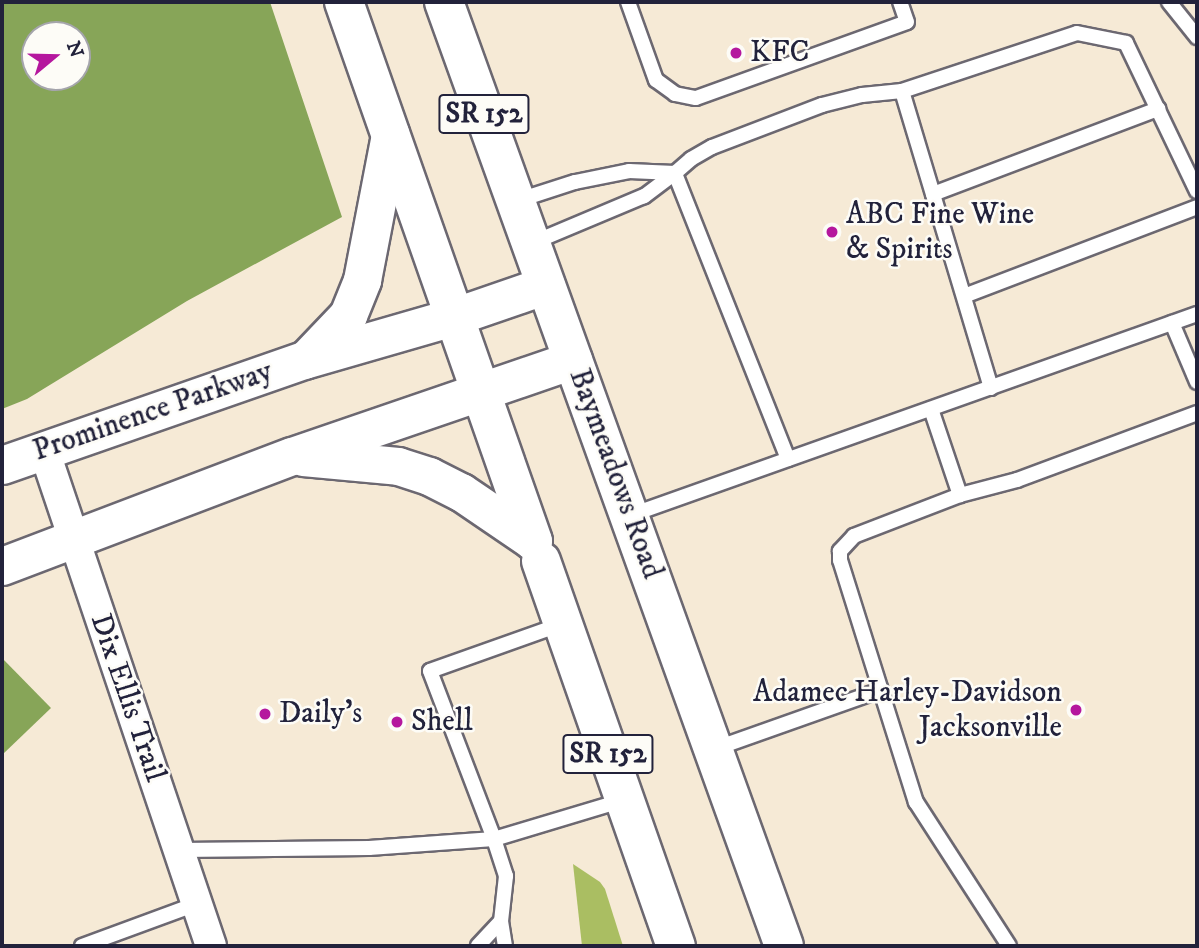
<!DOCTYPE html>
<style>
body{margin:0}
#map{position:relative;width:1199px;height:948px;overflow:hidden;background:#f6ead6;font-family:"IM FELL DW Pica",serif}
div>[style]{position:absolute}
.green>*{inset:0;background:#aabe62}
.forest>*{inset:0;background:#87a558}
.roads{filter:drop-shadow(2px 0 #6c6871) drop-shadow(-2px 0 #6c6871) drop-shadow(0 2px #6c6871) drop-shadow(0 -2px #6c6871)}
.service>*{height:14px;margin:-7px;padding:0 7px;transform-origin:7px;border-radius:7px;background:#fff}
.minor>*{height:30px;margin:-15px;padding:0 15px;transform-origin:15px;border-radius:15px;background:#fff}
.tertiary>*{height:37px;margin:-18.5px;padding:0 18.5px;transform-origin:18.5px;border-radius:18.5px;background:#fff}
.primary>*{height:38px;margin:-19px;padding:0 19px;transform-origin:19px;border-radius:19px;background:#fff}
.dots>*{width:19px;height:19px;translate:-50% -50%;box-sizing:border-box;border:4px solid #fdfcf7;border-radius:50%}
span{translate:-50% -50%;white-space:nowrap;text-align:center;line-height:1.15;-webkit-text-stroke:5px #fdfcf7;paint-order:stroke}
.shield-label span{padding:2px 5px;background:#fdfcf7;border:2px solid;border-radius:5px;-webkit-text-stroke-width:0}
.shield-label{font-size:28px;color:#22223b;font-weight:700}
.poi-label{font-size:30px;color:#22223b}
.left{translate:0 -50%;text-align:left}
.right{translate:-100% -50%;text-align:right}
.street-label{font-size:30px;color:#22223b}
.frame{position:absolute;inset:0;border:4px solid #22223b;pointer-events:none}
.north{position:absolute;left:21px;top:21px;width:70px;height:70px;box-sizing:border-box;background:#fdfcf7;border:2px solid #a5a5ac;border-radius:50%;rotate:71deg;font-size:19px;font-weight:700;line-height:28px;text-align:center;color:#22223b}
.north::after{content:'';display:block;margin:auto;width:24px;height:32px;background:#b5179e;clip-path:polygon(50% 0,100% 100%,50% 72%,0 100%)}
</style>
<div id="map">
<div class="green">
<i style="clip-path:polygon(573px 864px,600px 882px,605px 889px,623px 946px,582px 946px)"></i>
</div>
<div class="forest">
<i style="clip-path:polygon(evenodd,2px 2px,270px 2px,342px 217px,187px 301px,27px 399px,2px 409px,2px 2px,35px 35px,77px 35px,77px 77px,35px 77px,35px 35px)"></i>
<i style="clip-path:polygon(2px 658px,51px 708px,2px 755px)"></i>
</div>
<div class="roads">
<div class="service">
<i style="left:628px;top:2px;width:83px;rotate:70.3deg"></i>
<i style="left:656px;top:80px;width:24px;rotate:36deg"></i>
<i style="left:675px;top:94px;width:21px;rotate:11deg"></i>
<i style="left:696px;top:98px;width:224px;rotate:-19.8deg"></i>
<i style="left:907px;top:22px;width:21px;rotate:-109deg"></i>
<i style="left:1169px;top:2px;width:45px;rotate:51.3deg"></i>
<i style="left:902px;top:91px;width:310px;rotate:73.3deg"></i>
<i style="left:933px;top:194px;width:241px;rotate:-20.7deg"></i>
<i style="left:516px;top:201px;width:62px;rotate:-17.9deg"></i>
<i style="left:575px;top:182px;width:55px;rotate:-11.5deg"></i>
<i style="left:629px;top:171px;width:46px;rotate:2.5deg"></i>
<i style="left:675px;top:173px;width:39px;rotate:143deg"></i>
<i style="left:644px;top:196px;width:121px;rotate:157.2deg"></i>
<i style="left:964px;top:296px;width:249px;rotate:-20.9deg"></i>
<i style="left:1172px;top:323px;width:64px;rotate:67deg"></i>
<i style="left:931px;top:409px;width:91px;rotate:71.4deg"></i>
<i style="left:960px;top:495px;width:114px;rotate:158.9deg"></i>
<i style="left:854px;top:536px;width:21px;rotate:133deg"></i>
<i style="left:840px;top:551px;width:9px;rotate:90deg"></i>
<i style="left:840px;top:560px;width:254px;rotate:72.6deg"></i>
<i style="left:916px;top:802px;width:171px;rotate:57.1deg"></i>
<i style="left:788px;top:459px;width:308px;rotate:-111.6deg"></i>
<i style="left:675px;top:173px;width:21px;rotate:-41deg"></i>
<i style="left:691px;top:159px;width:24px;rotate:-30deg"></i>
<i style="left:712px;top:147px;width:118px;rotate:-20.9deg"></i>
<i style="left:822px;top:105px;width:41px;rotate:-14deg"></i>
<i style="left:862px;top:95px;width:40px;rotate:-5.7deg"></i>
<i style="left:902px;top:91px;width:184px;rotate:-18.3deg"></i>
<i style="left:1077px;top:33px;width:50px;rotate:11.5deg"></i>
<i style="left:1126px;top:43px;width:164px;rotate:64.4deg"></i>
<i style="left:960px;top:495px;width:59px;rotate:-14.7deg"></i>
<i style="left:1017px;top:480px;width:192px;rotate:-20.4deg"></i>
<i style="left:631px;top:515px;width:601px;rotate:-19.55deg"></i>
<i style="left:562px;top:624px;width:140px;rotate:160.4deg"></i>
<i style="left:430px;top:671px;width:180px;rotate:69.1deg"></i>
<i style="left:494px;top:839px;width:136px;rotate:-16.7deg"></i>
<i style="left:714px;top:749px;width:177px;rotate:-19.5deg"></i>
<i style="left:180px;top:850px;width:189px;rotate:-0.6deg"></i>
<i style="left:369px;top:848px;width:125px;rotate:-4.1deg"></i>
<i style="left:494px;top:839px;width:39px;rotate:72deg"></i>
<i style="left:506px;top:876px;width:45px;rotate:96.3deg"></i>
<i style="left:501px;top:921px;width:34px;rotate:133deg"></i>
<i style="left:501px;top:921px;width:25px;rotate:81deg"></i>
<i style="left:82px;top:946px;width:125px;rotate:-20.2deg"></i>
</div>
<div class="minor">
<i style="left:44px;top:450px;width:523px;rotate:71.39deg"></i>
</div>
<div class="tertiary">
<i style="left:306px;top:359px;width:61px;rotate:-46.3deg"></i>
<i style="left:348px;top:315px;width:38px;rotate:-68deg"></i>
<i style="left:362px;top:280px;width:149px;rotate:-79.1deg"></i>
<i style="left:303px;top:457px;width:95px;rotate:5.4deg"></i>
<i style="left:398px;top:466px;width:33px;rotate:18deg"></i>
<i style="left:429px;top:476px;width:36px;rotate:27deg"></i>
<i style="left:461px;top:492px;width:87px;rotate:34.2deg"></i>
<i style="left:2px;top:465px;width:320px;rotate:-19.2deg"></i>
<i style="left:304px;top:360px;width:155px;rotate:-16.1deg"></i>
<i style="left:453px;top:317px;width:98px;rotate:-19deg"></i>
<i style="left:2px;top:566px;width:310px;rotate:-20.8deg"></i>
<i style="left:292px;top:456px;width:297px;rotate:-18.9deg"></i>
</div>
<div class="primary">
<i style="left:344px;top:2px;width:571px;rotate:70.68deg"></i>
<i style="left:444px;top:2px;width:1003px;rotate:70.19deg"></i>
<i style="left:541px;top:561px;width:408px;rotate:70.7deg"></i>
</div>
</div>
<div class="dots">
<i style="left:736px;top:53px;background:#b5179e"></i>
<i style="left:832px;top:232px;background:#b5179e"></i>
<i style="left:1076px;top:710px;background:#b5179e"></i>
<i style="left:265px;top:714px;background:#b5179e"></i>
<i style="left:397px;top:722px;background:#b5179e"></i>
</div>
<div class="shield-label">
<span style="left:484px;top:114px">SR 152</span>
<span style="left:608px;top:754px">SR 152</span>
</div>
<div class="poi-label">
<span class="left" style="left:750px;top:53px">KFC</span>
<span class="left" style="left:846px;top:232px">ABC Fine Wine<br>&amp; Spirits</span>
<span class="right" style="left:1062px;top:710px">Adamec Harley-Davidson<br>Jacksonville</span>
<span class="left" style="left:279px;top:714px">Daily's</span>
<span class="left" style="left:411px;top:722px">Shell</span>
</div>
<div class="street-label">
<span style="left:153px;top:412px;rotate:-19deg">Prominence Parkway</span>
<span style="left:615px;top:474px;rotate:70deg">Baymeadows Road</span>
<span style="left:127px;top:698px;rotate:71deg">Dix Ellis Trail</span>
</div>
<div class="frame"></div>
<div class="north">N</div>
</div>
